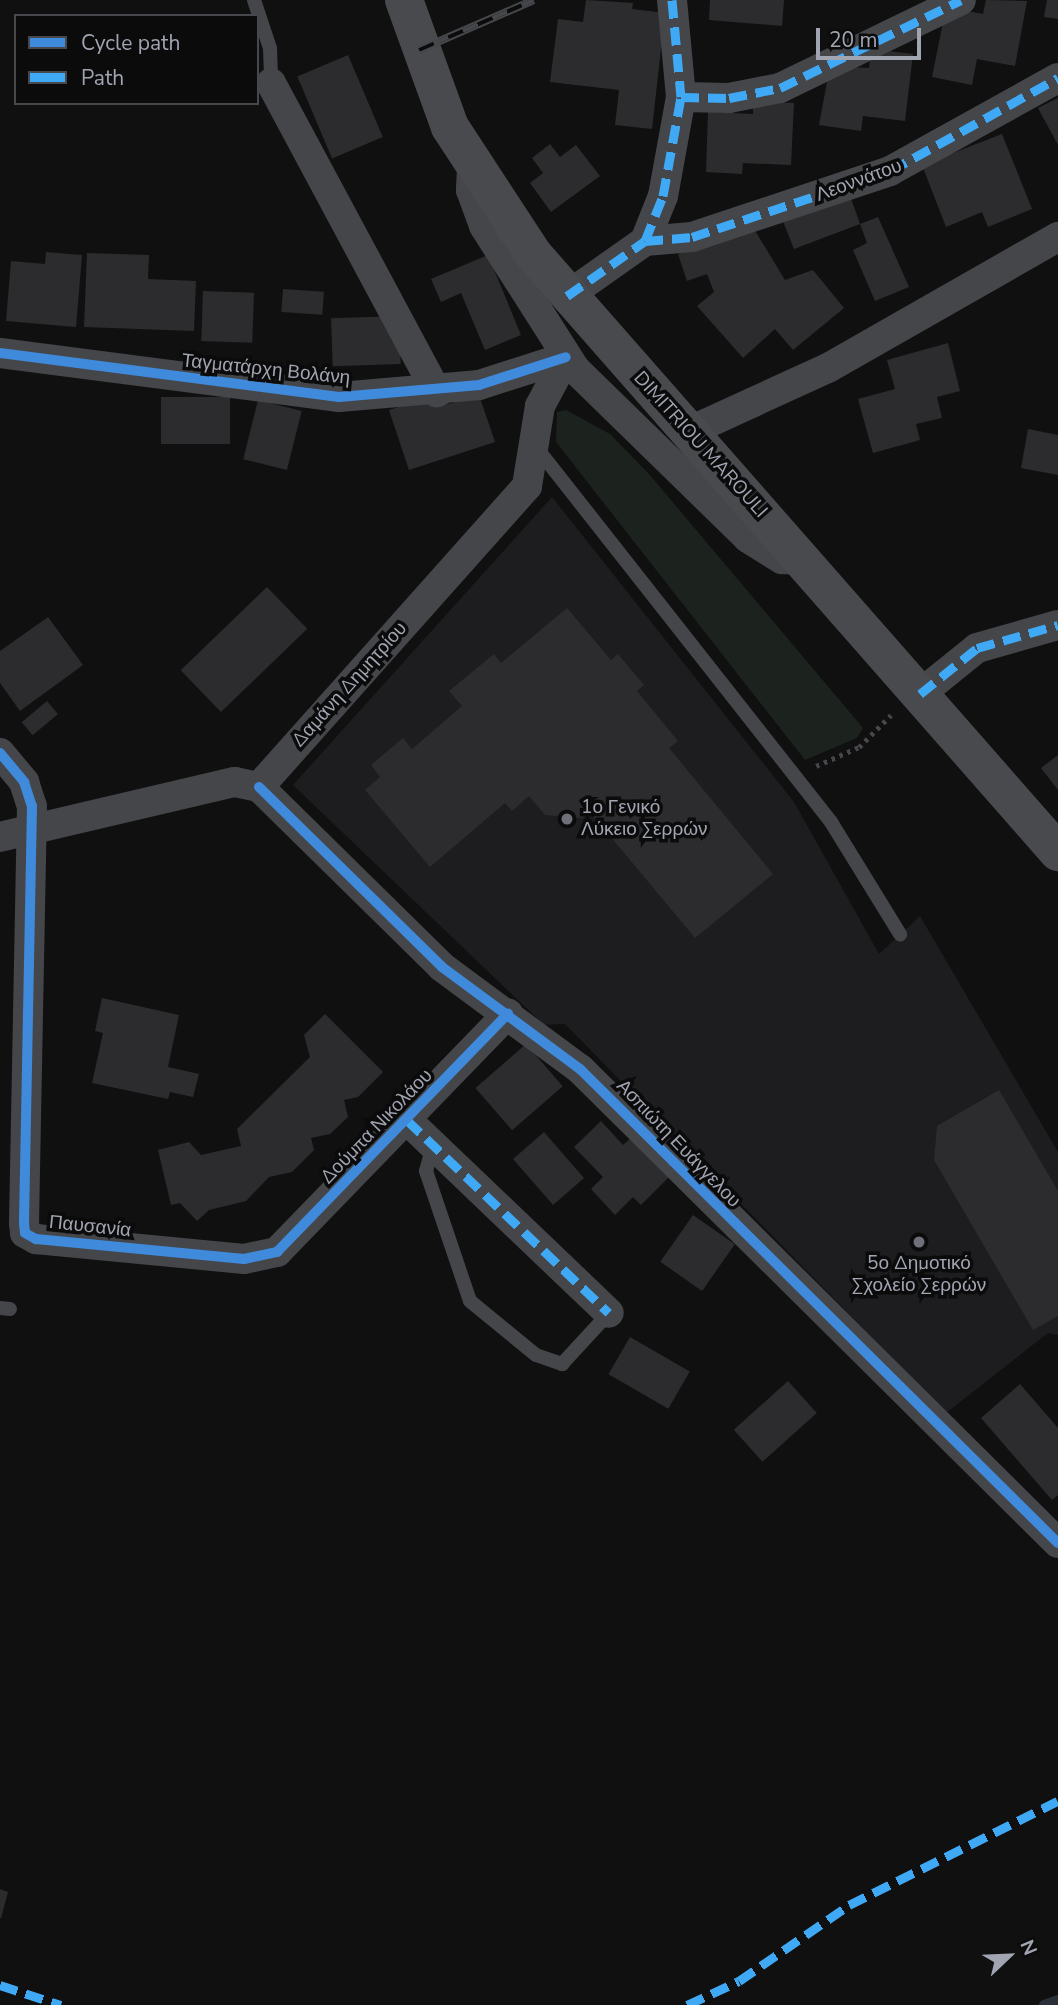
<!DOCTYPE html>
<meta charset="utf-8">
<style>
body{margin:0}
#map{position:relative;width:1058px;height:2005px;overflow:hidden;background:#101011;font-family:"Nunito Sans",sans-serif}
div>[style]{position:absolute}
.built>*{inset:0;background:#1d1d1f}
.green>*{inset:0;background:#1c221e}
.stream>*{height:10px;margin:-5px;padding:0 5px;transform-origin:5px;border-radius:5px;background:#293037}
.building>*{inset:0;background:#2c2c2e;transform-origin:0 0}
.path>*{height:4.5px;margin-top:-2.25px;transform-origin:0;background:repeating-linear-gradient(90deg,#46464b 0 3.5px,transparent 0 8.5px)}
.service>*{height:14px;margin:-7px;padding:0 7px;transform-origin:7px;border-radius:7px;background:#454649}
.minor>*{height:30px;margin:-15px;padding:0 15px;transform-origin:15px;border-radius:15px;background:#454649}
.secondary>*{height:38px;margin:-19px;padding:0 19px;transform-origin:19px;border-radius:19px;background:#494a4d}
.rail>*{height:8px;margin-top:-4px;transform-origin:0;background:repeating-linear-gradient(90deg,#0b0b0c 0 16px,#46474b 0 32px);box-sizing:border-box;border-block:2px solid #46474b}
.quiet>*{height:9px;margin-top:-4.5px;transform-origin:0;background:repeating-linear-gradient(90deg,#3fa9f5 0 18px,transparent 0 27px)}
.cycleway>*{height:10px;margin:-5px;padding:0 5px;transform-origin:5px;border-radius:5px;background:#408adc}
.dots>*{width:19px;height:19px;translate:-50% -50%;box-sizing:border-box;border:4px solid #0b0b0c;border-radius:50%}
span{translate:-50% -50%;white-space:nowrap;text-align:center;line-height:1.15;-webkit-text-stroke:7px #0b0b0c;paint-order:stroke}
.street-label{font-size:19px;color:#a1a4b1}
.poi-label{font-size:19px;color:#a1a4b1}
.left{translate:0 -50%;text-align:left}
.legend{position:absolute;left:14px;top:14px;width:245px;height:91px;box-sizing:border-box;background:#0b0b0c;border:2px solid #47484e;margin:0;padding:9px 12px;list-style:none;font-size:21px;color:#a1a4b1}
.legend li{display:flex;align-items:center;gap:14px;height:35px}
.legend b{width:35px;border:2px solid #47484e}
.north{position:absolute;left:974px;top:1921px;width:70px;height:70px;-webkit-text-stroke:5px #0b0b0c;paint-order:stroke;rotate:67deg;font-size:19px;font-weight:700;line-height:28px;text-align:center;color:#a1a4b1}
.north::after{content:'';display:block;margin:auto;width:24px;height:32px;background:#a1a4b1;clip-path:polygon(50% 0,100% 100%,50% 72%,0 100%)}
.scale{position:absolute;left:816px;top:28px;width:105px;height:32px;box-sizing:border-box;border:4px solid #a1a4b1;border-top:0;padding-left:9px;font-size:21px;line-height:24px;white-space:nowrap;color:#a1a4b1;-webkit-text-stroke:5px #0b0b0c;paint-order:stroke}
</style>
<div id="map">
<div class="built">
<i style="clip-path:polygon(552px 497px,794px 802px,879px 954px,920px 916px,1058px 1152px,1058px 1335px,1048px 1333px,946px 1413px,565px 1024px,544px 1025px,293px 785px)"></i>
</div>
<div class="green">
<i style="clip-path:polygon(566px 410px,610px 434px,649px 474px,863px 728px,857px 738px,805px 760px,556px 442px,557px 412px)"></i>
</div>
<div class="stream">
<i style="left:1044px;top:2005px;width:15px;rotate:-20deg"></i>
</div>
<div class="building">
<i style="clip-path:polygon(586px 0,633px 3px,632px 9px,665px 13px,652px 129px,615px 125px,619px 90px,550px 82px,558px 19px,583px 22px)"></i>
<i style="clip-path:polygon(710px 0,784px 0,782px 26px,709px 20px)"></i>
<i style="clip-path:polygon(986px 0,1027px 1px,1015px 66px,977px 59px,972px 85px,932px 77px,946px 7px,983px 14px)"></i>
<i style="clip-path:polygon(1047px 0,1058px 0,1058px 19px,1044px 17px)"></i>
<i style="clip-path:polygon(871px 49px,913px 54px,905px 121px,863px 116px,861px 131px,819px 125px,830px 66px,869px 68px)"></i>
<i style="left:348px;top:55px;width:89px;height:55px;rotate:67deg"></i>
<i style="clip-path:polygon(1058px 98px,1058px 145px,1038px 108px)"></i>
<i style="clip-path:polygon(753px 101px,794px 103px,791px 165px,743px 163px,742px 174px,706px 172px,708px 112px,753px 114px)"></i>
<i style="clip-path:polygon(1002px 134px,1032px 209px,988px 227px,982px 212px,946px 227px,922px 165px)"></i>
<i style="clip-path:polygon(550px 144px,560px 157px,576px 145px,600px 176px,551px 212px,530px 183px,543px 173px,532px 158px)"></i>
<i style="clip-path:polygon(847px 187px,860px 224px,878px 217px,909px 287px,875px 301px,853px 250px,867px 243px,860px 224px,794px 249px,780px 214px)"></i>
<i style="clip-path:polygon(751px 224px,785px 280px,813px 270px,844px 308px,793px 350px,775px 329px,743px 358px,697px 306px,714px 292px,707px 274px,687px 281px,678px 254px)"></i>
<i style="clip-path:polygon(46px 252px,82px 255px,76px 327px,6px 321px,11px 261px,45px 264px)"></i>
<i style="clip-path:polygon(87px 253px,149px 255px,148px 279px,196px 281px,194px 331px,84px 327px)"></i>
<i style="clip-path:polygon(488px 255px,521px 335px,485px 350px,461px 293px,441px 302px,431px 279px)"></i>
<i style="left:283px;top:289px;width:41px;height:23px;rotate:4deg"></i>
<i style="left:203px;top:291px;width:51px;height:50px;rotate:2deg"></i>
<i style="left:399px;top:316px;width:48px;height:68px;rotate:88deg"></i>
<i style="clip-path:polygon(948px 343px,960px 391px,937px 397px,942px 418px,916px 424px,920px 440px,873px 453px,858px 399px,895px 389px,887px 360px)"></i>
<i style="clip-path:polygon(445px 392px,449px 404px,479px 395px,495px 442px,409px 470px,389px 410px)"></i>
<i style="left:161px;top:397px;width:69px;height:47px"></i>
<i style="left:258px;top:400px;width:45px;height:61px;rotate:14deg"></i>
<i style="clip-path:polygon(1028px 429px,1058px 435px,1058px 475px,1021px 468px)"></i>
<i style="left:267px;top:587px;width:58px;height:120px;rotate:46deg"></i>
<i style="clip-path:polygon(567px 608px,611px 660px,618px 654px,644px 685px,637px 691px,678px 741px,669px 748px,773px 874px,695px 938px,590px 812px,583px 818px,545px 815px,529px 796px,512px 811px,505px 803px,430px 867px,365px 790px,380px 777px,371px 765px,403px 738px,412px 749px,462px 706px,449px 691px,494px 654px,501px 663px)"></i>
<i style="clip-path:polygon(48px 617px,83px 665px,20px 711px,0 683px,0 651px)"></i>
<i style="left:47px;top:701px;width:17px;height:33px;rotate:50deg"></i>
<i style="clip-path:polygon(1058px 755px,1058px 790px,1041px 768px)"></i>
<i style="clip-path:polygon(102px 998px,179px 1015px,168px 1067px,199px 1074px,193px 1097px,170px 1092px,168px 1099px,92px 1083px,103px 1033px,95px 1031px)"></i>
<i style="clip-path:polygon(325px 1014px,383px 1072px,358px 1097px,344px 1100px,348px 1117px,330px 1134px,311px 1138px,314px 1150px,292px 1172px,269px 1177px,246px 1201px,209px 1210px,197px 1221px,180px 1203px,171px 1205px,158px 1150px,189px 1142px,201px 1155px,241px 1146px,237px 1129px,310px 1057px,304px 1035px)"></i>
<i style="left:526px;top:1044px;width:56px;height:67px;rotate:49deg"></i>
<i style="clip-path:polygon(999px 1090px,1058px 1191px,1058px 1316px,1033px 1330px,934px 1160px,937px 1126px)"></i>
<i style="clip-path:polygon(601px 1121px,623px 1145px,640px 1130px,678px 1168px,641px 1205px,633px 1197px,615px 1215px,591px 1189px,603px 1177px,574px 1147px)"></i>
<i style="left:544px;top:1132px;width:61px;height:41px;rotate:49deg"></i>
<i style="left:693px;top:1215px;width:51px;height:57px;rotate:35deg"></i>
<i style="left:630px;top:1337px;width:69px;height:43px;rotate:30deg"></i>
<i style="left:788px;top:1381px;width:43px;height:73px;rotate:48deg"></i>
<i style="clip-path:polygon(1020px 1384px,1058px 1428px,1058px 1495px,1052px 1500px,981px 1418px)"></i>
<i style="clip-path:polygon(0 1889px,8px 1892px,1px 1918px,0 1918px)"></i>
</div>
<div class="path">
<i style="left:816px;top:766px;width:47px;rotate:-23.8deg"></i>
<i style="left:859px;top:747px;width:45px;rotate:-45deg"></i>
</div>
<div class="service">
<i style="left:254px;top:0;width:51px;rotate:71.6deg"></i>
<i style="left:270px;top:48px;width:35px;rotate:88deg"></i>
<i style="left:536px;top:447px;width:477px;rotate:51.8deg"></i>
<i style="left:831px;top:822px;width:132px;rotate:58.4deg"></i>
<i style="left:433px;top:1145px;width:27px;rotate:105deg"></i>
<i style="left:426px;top:1171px;width:137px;rotate:71.3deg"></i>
<i style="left:470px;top:1301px;width:85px;rotate:39.3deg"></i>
<i style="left:536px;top:1355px;width:28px;rotate:19deg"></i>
<i style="left:562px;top:1364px;width:69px;rotate:-47.3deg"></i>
<i style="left:0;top:1308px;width:10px;rotate:6deg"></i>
</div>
<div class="minor">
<i style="left:672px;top:0;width:97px;rotate:84.7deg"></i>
<i style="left:271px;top:83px;width:351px;rotate:61.8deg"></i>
<i style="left:472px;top:169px;width:21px;rotate:93deg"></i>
<i style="left:471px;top:190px;width:38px;rotate:70deg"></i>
<i style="left:484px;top:226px;width:169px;rotate:57.5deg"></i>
<i style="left:575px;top:369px;width:242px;rotate:44.3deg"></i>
<i style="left:748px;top:538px;width:40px;rotate:32deg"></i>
<i style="left:782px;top:559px;width:20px;rotate:3deg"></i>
<i style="left:645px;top:241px;width:47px;rotate:-4.9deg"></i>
<i style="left:692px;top:237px;width:209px;rotate:-18.4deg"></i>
<i style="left:890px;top:171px;width:192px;rotate:-29deg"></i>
<i style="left:567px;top:296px;width:95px;rotate:-35.2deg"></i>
<i style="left:645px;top:241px;width:48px;rotate:-68.2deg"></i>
<i style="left:663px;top:196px;width:101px;rotate:-79.7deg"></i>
<i style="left:681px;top:97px;width:48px;rotate:1.2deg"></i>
<i style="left:729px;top:98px;width:52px;rotate:-11.1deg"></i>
<i style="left:780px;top:88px;width:201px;rotate:-25.9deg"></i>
<i style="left:0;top:353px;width:342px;rotate:7.4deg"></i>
<i style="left:339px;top:397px;width:141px;rotate:-4.9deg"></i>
<i style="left:479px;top:385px;width:91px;rotate:-17.8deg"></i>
<i style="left:688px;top:432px;width:154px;rotate:-24.6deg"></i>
<i style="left:828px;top:368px;width:265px;rotate:-29.7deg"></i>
<i style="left:920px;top:694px;width:73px;rotate:-38.9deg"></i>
<i style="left:977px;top:648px;width:84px;rotate:-15.9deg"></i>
<i style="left:0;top:753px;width:38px;rotate:50deg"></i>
<i style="left:24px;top:782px;width:25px;rotate:72deg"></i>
<i style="left:32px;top:806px;width:417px;rotate:91.1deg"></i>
<i style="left:24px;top:1223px;width:10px;rotate:84deg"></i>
<i style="left:25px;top:1233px;width:13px;rotate:29deg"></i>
<i style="left:36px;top:1239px;width:209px;rotate:5.5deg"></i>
<i style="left:244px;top:1259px;width:34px;rotate:-12deg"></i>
<i style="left:277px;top:1252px;width:332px;rotate:-45.9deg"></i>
<i style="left:259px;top:787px;width:257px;rotate:44.5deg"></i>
<i style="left:442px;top:967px;width:172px;rotate:36.5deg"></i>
<i style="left:580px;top:1069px;width:673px;rotate:44.76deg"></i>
<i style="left:0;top:837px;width:241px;rotate:-13.2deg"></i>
<i style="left:235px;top:782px;width:25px;rotate:12deg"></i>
<i style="left:259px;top:787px;width:403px;rotate:-48.3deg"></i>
<i style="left:527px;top:486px;width:81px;rotate:-80.8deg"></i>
<i style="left:540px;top:406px;width:55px;rotate:-62deg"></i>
<i style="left:407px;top:1120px;width:279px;rotate:43.7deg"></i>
</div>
<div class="secondary">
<i style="left:404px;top:0;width:135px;rotate:70.1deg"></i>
<i style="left:450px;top:127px;width:152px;rotate:56.8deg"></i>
<i style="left:533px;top:254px;width:796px;rotate:48.72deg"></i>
</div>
<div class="rail">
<i style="left:419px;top:50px;width:125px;rotate:-23.5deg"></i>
</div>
<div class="quiet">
<i style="left:672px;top:0;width:97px;rotate:84.7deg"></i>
<i style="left:645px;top:241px;width:47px;rotate:-4.9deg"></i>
<i style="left:692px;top:237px;width:209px;rotate:-18.4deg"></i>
<i style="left:890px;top:171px;width:192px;rotate:-29deg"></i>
<i style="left:567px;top:296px;width:95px;rotate:-35.2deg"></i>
<i style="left:645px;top:241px;width:48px;rotate:-68.2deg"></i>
<i style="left:663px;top:196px;width:101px;rotate:-79.7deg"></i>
<i style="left:681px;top:97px;width:48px;rotate:1.2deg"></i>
<i style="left:729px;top:98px;width:52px;rotate:-11.1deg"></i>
<i style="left:780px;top:88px;width:201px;rotate:-25.9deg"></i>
<i style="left:920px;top:694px;width:73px;rotate:-38.9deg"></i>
<i style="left:977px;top:648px;width:84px;rotate:-15.9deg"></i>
<i style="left:407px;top:1120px;width:279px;rotate:43.7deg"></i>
<i style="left:0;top:1985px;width:64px;rotate:18.2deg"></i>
<i style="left:687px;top:2005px;width:57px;rotate:-24.8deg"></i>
<i style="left:739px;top:1981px;width:134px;rotate:-34.6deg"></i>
<i style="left:849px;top:1905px;width:233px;rotate:-26.5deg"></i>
</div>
<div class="cycleway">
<i style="left:0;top:353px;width:342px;rotate:7.4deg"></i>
<i style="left:339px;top:397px;width:141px;rotate:-4.9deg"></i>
<i style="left:479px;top:385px;width:91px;rotate:-17.8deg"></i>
<i style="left:0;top:753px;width:38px;rotate:50deg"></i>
<i style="left:24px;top:782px;width:25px;rotate:72deg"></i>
<i style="left:32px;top:806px;width:417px;rotate:91.1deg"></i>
<i style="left:24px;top:1223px;width:10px;rotate:84deg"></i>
<i style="left:25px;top:1233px;width:13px;rotate:29deg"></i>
<i style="left:36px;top:1239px;width:209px;rotate:5.5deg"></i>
<i style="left:244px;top:1259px;width:34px;rotate:-12deg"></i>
<i style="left:277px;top:1252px;width:332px;rotate:-45.9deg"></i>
<i style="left:259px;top:787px;width:257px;rotate:44.5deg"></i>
<i style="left:442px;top:967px;width:172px;rotate:36.5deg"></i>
<i style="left:580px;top:1069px;width:673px;rotate:44.76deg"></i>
</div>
<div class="dots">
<i style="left:567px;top:819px;background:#6e7079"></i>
<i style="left:919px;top:1242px;background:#6e7079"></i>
</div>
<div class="street-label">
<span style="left:859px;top:181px;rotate:-20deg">Λεοννάτου</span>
<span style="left:266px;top:370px;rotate:6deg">Ταγματάρχη Βολάνη</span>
<span style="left:700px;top:445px;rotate:48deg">DIMITRIOU MAROULI</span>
<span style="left:350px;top:685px;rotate:-48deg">Δαμάνη Δημητρίου</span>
<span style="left:377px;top:1127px;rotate:-46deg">Δούμπα Νικολάου</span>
<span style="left:678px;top:1144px;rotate:46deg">Ασπιώτη Ευάγγελου</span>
<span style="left:90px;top:1227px;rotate:6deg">Παυσανία</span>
</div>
<div class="poi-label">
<span class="left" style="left:581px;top:819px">1ο Γενικό<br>Λύκειο Σερρών</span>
<span style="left:919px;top:1275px">5ο Δημοτικό<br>Σχολείο Σερρών</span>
</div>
<ul class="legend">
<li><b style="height:9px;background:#408adc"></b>Cycle path</li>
<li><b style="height:9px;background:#3fa9f5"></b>Path</li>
</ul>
<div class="north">N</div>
<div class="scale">20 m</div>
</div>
